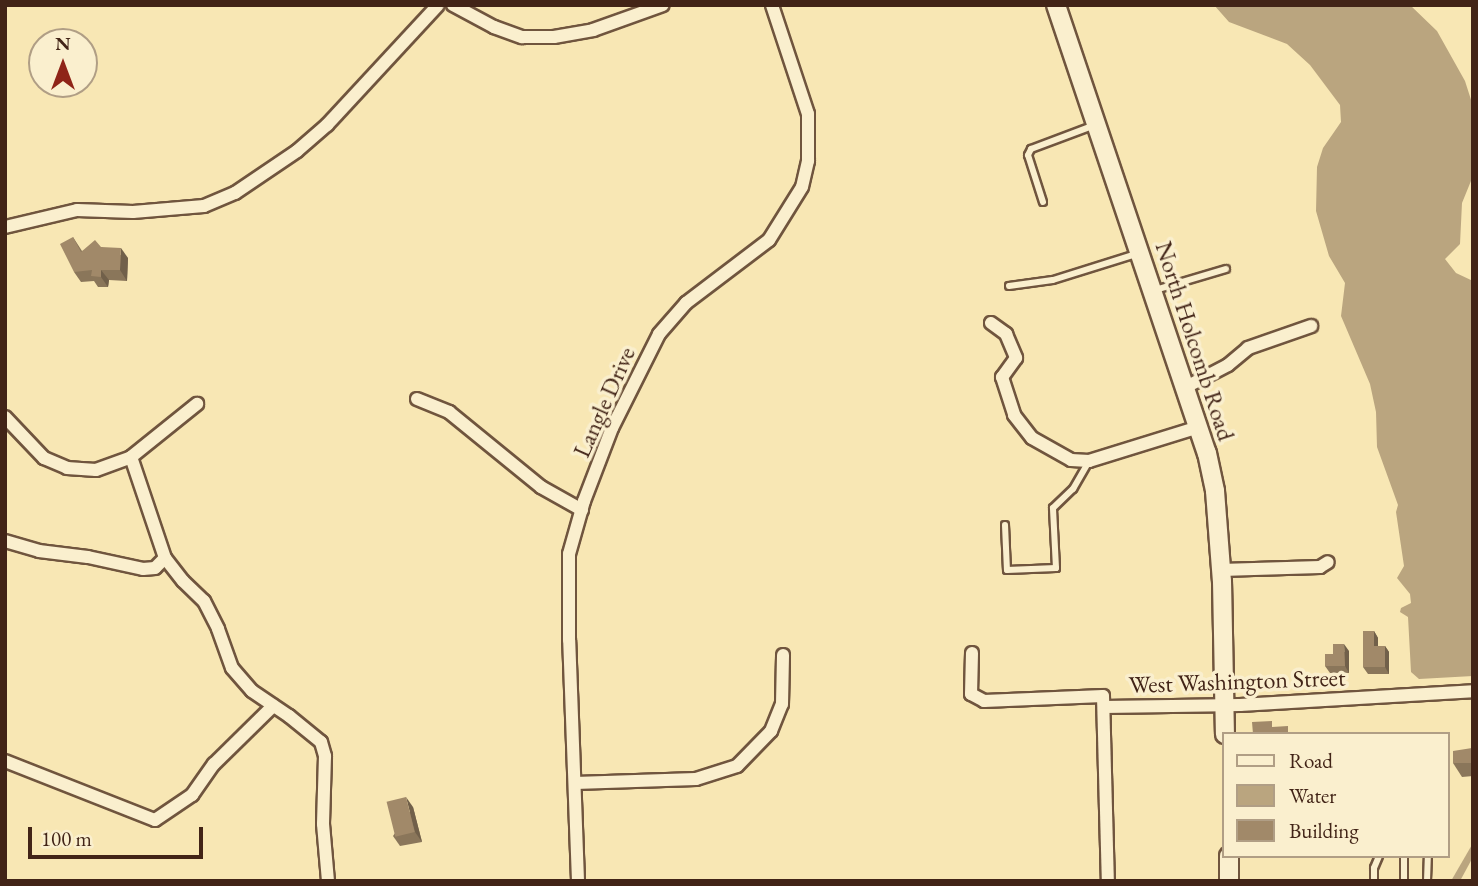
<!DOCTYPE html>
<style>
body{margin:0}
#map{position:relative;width:1478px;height:886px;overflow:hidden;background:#f8e7b4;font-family:"EB Garamond",serif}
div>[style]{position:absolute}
.water>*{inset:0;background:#baa57f}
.roads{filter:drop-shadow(2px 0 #70553e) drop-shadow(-2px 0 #70553e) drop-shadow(0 2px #70553e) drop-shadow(0 -2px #70553e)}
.lane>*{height:6px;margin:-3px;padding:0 3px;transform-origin:3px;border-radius:3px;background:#faefce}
.street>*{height:12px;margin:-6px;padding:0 6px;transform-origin:6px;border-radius:6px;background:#faefce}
.secondary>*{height:18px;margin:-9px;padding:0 9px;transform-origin:9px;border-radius:9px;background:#faefce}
.wall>*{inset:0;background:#8a765a}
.shaded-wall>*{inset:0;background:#71604a}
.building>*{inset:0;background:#a18969;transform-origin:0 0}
span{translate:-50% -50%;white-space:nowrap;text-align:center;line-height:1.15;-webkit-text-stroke:7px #faefce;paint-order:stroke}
.street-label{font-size:24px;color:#422417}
.frame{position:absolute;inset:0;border:7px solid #422417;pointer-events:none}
.legend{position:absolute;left:1222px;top:732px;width:228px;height:126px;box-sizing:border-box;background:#faefce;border:2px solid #b09e85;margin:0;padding:9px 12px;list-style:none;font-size:21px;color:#422417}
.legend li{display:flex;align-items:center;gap:14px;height:35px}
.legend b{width:35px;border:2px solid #b09e85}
.north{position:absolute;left:28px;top:28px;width:70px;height:70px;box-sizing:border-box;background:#faefce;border:2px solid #b09e85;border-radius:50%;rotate:0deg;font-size:19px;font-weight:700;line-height:28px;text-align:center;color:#422417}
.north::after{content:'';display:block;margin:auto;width:24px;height:32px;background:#8f2418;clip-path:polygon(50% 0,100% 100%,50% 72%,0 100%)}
.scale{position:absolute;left:28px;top:827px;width:175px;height:32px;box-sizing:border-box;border:4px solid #422417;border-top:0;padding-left:9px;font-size:21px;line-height:24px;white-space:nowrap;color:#422417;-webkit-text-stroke:5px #faefce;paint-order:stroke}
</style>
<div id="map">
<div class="water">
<i style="clip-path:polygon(1214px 5px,1410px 5px,1437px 31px,1465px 81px,1473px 106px,1473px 176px,1462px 203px,1460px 244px,1445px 259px,1456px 273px,1473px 281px,1473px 676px,1419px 679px,1411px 672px,1408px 617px,1400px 612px,1401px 608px,1411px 603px,1410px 594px,1397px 578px,1404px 566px,1396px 512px,1398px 505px,1377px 447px,1376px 412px,1370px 384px,1341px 316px,1345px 283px,1329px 256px,1316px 211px,1317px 167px,1323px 148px,1341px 122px,1340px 105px,1310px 65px,1287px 44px,1229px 22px)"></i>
<i style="clip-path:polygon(1473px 843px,1473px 857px,1460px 881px,1451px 881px)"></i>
</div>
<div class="roads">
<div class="lane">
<i style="left:1043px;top:202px;width:49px;rotate:-107.7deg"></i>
<i style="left:1028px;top:155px;width:7px;rotate:-63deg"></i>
<i style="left:1031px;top:149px;width:68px;rotate:-20.6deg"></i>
<i style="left:1009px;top:286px;width:44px;rotate:-7.8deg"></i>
<i style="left:1053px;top:280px;width:90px;rotate:-17.4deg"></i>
<i style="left:1155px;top:290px;width:74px;rotate:-16.5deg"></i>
<i style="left:1005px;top:525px;width:45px;rotate:87.5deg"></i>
<i style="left:1007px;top:570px;width:49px;rotate:-2.3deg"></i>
<i style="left:1056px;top:568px;width:60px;rotate:-92.9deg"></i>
<i style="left:1053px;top:508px;width:28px;rotate:-44deg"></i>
<i style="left:1073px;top:489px;width:32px;rotate:-60deg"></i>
<i style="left:1404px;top:856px;width:25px;rotate:90deg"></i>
<i style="left:1374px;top:881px;width:13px;rotate:-90deg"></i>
<i style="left:1374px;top:868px;width:13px;rotate:-67deg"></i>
<i style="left:1427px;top:881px;width:25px;rotate:-88deg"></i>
</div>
<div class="street">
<i style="left:453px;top:5px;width:47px;rotate:28.2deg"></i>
<i style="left:494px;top:27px;width:30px;rotate:20deg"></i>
<i style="left:522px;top:37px;width:32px"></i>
<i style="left:554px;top:37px;width:40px;rotate:-10deg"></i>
<i style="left:593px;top:30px;width:74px;rotate:-19.7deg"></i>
<i style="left:5px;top:227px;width:74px;rotate:-13.3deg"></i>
<i style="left:77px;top:210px;width:56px;rotate:2deg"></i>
<i style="left:133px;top:212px;width:71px;rotate:-4.8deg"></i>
<i style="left:204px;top:206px;width:34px;rotate:-23deg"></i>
<i style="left:235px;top:193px;width:75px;rotate:-34.1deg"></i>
<i style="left:297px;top:151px;width:40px;rotate:-41deg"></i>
<i style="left:327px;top:125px;width:163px;rotate:-47.2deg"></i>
<i style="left:991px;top:323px;width:19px;rotate:36deg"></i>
<i style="left:1006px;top:334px;width:26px;rotate:67deg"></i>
<i style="left:1016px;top:358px;width:24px;rotate:126deg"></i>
<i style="left:1002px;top:377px;width:40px;rotate:72deg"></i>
<i style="left:1014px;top:415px;width:29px;rotate:52deg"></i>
<i style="left:1032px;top:438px;width:45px;rotate:29.4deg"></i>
<i style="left:1071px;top:460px;width:18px;rotate:3deg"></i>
<i style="left:1089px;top:461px;width:115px;rotate:-17.2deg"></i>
<i style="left:1186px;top:387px;width:47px;rotate:-27.6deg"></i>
<i style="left:1228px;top:365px;width:26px;rotate:-40deg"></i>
<i style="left:1248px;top:348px;width:67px;rotate:-19.2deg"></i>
<i style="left:417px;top:399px;width:35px;rotate:22deg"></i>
<i style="left:449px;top:412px;width:119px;rotate:39.2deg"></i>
<i style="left:541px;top:487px;width:47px;rotate:29.3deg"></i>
<i style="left:5px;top:417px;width:57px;rotate:46.4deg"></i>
<i style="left:44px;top:458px;width:25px;rotate:23deg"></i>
<i style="left:67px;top:468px;width:29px;rotate:4deg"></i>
<i style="left:96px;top:470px;width:37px;rotate:-20deg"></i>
<i style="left:131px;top:457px;width:85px;rotate:-38.8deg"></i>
<i style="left:131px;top:457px;width:107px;rotate:71.4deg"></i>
<i style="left:165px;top:558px;width:29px;rotate:52deg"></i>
<i style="left:183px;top:581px;width:29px;rotate:44deg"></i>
<i style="left:204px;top:601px;width:31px;rotate:63deg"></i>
<i style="left:218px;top:629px;width:41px;rotate:70.3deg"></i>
<i style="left:232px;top:668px;width:30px;rotate:49deg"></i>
<i style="left:252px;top:691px;width:45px;rotate:34deg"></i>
<i style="left:289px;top:716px;width:41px;rotate:39.1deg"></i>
<i style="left:321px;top:742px;width:15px;rotate:74deg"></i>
<i style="left:325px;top:756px;width:68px;rotate:91.7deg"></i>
<i style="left:323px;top:824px;width:57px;rotate:85deg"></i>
<i style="left:5px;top:541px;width:35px;rotate:16deg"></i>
<i style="left:39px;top:551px;width:49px;rotate:7deg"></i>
<i style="left:88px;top:557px;width:56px;rotate:12.3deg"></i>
<i style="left:143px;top:569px;width:12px;rotate:-5deg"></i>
<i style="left:155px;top:568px;width:14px;rotate:-45deg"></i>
<i style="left:1221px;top:570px;width:99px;rotate:-1.7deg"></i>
<i style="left:1320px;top:567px;width:9px;rotate:-32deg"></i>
<i style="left:972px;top:653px;width:41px;rotate:91.4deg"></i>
<i style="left:971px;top:694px;width:15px;rotate:28deg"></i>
<i style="left:984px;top:701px;width:119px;rotate:-2.4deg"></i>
<i style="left:1103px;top:696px;width:185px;rotate:88.5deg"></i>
<i style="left:1104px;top:707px;width:136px;rotate:-0.8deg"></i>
<i style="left:1240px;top:705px;width:233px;rotate:-3.4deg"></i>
<i style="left:5px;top:761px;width:161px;rotate:21.5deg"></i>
<i style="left:155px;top:820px;width:45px;rotate:-34deg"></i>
<i style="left:192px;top:795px;width:38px;rotate:-55deg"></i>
<i style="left:214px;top:764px;width:83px;rotate:-44.5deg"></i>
<i style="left:575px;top:783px;width:121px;rotate:-1.9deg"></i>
<i style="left:696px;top:779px;width:43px;rotate:-17.6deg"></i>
<i style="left:737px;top:766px;width:49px;rotate:-45.8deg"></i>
<i style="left:771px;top:731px;width:29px;rotate:-68deg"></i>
<i style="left:782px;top:704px;width:49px;rotate:-88.8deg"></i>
<i style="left:578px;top:881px;width:241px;rotate:-92.1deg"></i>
<i style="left:569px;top:640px;width:86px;rotate:-90deg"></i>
<i style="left:569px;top:554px;width:55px;rotate:-74.2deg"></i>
<i style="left:584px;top:501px;width:78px;rotate:-69deg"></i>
<i style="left:612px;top:428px;width:105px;rotate:-63.4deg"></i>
<i style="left:659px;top:334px;width:41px;rotate:-48.9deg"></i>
<i style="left:686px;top:303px;width:104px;rotate:-37.2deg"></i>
<i style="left:769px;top:240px;width:62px;rotate:-58.1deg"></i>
<i style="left:802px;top:187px;width:27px;rotate:-77deg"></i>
<i style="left:808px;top:161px;width:47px;rotate:-90deg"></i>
<i style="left:808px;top:114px;width:115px;rotate:-108.3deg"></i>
</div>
<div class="secondary">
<i style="left:1056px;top:5px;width:473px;rotate:71.4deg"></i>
<i style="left:1207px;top:453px;width:39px;rotate:78deg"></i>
<i style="left:1215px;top:491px;width:90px;rotate:85.6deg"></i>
<i style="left:1222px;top:581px;width:153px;rotate:88.9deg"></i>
<i style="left:1229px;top:856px;width:25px;rotate:90deg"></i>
</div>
</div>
<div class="wall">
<i style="clip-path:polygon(73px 237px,82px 251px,101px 247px,128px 258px,127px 281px,109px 280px,108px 287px,98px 287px,94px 281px,81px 282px,74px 272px)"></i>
<i style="clip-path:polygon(1374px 631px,1378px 638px,1378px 646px,1385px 646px,1389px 652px,1389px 674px,1368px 674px,1363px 667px)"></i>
<i style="clip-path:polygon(1349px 651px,1349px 673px,1330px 673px,1325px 666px,1333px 654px)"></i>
<i style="clip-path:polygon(1453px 763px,1473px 763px,1473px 776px,1462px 777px)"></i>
<i style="clip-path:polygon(413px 807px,422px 842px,400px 846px,393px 836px)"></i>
</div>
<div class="shaded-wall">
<i style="clip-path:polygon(121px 248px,128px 258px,127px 281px,120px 270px)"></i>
<i style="clip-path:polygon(101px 270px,109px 280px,108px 287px,101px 277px)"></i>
<i style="clip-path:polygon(1374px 631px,1378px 638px,1378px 652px,1374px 646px)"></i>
<i style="clip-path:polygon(1344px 644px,1349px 651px,1349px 673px,1345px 666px)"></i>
<i style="clip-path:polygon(1385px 646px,1389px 652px,1389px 674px,1385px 667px)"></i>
<i style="clip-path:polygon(406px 797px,413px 807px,422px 842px,415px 832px)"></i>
</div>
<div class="building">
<i style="clip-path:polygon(73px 237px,81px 252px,95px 240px,101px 247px,121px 248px,120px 270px,101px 270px,101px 277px,91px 276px,92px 270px,74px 272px,60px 244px)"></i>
<i style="clip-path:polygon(1363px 631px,1374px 631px,1374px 646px,1385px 646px,1385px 667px,1363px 667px)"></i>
<i style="clip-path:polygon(1333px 644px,1344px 644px,1345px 666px,1325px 666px,1325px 654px,1333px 654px)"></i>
<i style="clip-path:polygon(1272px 721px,1272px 727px,1288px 726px,1288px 734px,1253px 734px,1252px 722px)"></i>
<i style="clip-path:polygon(1473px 747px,1473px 763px,1453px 763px,1453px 751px,1472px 748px)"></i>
<i style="left:406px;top:797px;width:36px;height:20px;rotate:76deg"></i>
</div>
<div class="street-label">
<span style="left:1195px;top:341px;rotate:72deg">North Holcomb Road</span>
<span style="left:604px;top:402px;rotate:-66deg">Langle Drive</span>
<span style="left:1237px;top:681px;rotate:-2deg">West Washington Street</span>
</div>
<div class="frame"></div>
<ul class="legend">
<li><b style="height:9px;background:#faefce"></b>Road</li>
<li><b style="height:19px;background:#baa57f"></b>Water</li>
<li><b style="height:19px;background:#a18969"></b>Building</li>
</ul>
<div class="north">N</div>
<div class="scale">100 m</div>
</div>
